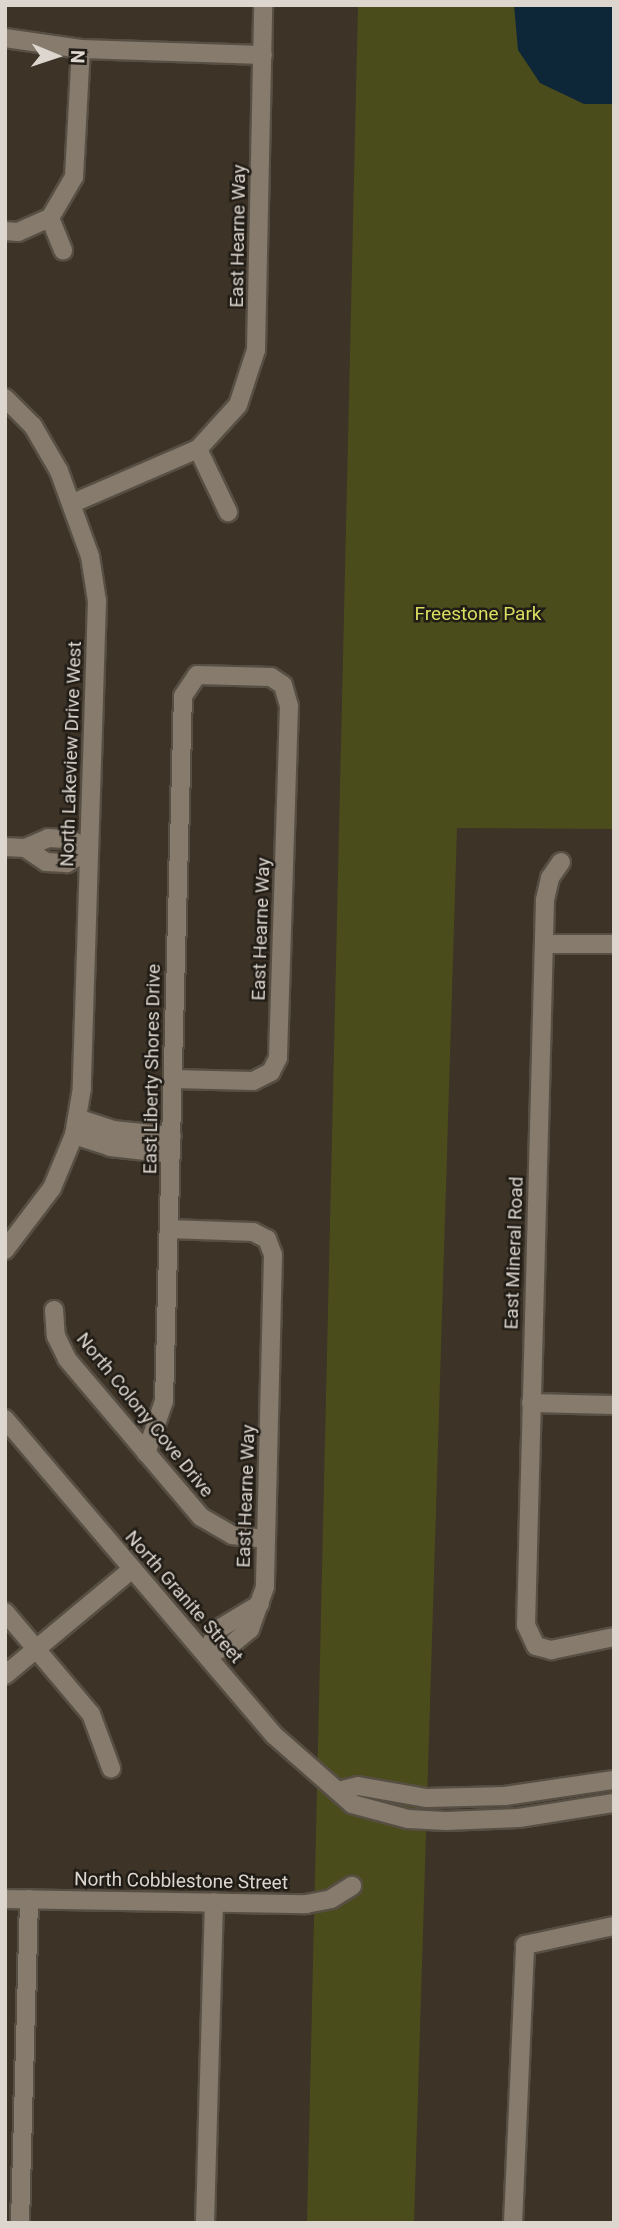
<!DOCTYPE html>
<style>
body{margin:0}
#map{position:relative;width:619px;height:2228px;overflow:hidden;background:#3d3326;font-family:Roboto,sans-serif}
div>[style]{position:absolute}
.green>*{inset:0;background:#4a4c1c}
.water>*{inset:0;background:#0d2739}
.roads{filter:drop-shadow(2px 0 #574f44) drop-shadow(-2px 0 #574f44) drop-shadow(0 2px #574f44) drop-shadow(0 -2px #574f44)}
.street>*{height:18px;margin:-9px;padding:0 9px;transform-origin:9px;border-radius:9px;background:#867b6d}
.secondary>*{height:18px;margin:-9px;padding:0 9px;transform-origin:9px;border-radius:9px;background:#867b6d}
span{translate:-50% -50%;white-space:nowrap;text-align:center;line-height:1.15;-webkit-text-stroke:5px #201c16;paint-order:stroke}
.street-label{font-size:19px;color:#dcd6ce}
.park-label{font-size:19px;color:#d9dd60}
.frame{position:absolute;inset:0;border:7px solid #dcd6ce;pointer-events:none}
.north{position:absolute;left:21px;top:21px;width:70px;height:70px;-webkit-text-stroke:5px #201c16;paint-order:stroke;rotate:92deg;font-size:19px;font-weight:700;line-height:28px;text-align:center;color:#dcd6ce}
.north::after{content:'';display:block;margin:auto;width:24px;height:32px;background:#dcd6ce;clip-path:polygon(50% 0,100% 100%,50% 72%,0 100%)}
</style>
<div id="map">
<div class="green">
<i style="clip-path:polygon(358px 5px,614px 5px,614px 829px,457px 828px,414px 2223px,307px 2223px)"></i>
</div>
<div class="water">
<i style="clip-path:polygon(514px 5px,614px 5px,614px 104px,584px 104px,540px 83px,518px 50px)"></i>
</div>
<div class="roads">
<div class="street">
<i style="left:5px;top:38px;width:77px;rotate:8.2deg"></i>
<i style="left:81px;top:49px;width:182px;rotate:1.9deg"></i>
<i style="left:50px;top:218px;width:35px;rotate:68deg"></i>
<i style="left:5px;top:231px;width:13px;rotate:4deg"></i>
<i style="left:18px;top:232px;width:35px;rotate:-24deg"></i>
<i style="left:50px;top:218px;width:48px;rotate:-59.7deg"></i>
<i style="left:74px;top:177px;width:128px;rotate:-86.9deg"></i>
<i style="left:198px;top:449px;width:70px;rotate:64.5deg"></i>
<i style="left:73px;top:503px;width:136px;rotate:-23.4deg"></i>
<i style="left:198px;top:449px;width:59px;rotate:-47.7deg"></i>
<i style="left:238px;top:405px;width:58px;rotate:-71.9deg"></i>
<i style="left:256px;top:350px;width:345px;rotate:-88.8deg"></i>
<i style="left:5px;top:847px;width:20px;rotate:3deg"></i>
<i style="left:25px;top:848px;width:25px;rotate:-23deg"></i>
<i style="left:48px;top:838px;width:22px;rotate:3deg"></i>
<i style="left:70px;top:839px;width:22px;rotate:30deg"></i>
<i style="left:89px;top:850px;width:26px;rotate:149deg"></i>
<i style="left:67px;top:863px;width:21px;rotate:-177deg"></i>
<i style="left:46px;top:862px;width:25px;rotate:-146deg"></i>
<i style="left:561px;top:862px;width:19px;rotate:125deg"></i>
<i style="left:550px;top:878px;width:23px;rotate:103deg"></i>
<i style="left:545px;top:900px;width:725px;rotate:91.5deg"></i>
<i style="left:526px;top:1625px;width:23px;rotate:65deg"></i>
<i style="left:536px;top:1646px;width:16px;rotate:15deg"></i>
<i style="left:551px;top:1650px;width:64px;rotate:-11.7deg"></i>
<i style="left:544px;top:944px;width:70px"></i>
<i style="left:77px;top:1118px;width:38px;rotate:18deg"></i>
<i style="left:113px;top:1130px;width:59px;rotate:5.8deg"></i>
<i style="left:74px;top:1135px;width:38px;rotate:18deg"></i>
<i style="left:110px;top:1147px;width:61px;rotate:6.5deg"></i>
<i style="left:169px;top:1229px;width:84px;rotate:2deg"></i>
<i style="left:253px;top:1232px;width:16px;rotate:27deg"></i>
<i style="left:267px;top:1239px;width:17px;rotate:69deg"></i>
<i style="left:273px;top:1255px;width:332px;rotate:91.4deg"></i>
<i style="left:265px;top:1587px;width:45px;rotate:109.7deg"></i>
<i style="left:250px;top:1629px;width:26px;rotate:140deg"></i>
<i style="left:230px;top:1646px;width:25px;rotate:162deg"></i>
<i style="left:54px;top:1310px;width:26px;rotate:86deg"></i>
<i style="left:56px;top:1336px;width:25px;rotate:64deg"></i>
<i style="left:67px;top:1359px;width:207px;rotate:49.7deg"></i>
<i style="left:201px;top:1517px;width:36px;rotate:30deg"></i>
<i style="left:232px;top:1535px;width:34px;rotate:7deg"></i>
<i style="left:531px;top:1403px;width:83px;rotate:1.4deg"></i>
<i style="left:146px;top:1453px;width:55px;rotate:-70.9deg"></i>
<i style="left:164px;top:1401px;width:705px;rotate:-88.46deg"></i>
<i style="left:183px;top:696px;width:25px;rotate:-56deg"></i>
<i style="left:197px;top:675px;width:74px;rotate:1.5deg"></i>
<i style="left:271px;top:677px;width:14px;rotate:34deg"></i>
<i style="left:283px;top:685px;width:22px;rotate:74deg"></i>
<i style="left:289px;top:706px;width:352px;rotate:91.8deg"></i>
<i style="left:278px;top:1058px;width:16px;rotate:117deg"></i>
<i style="left:271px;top:1072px;width:20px;rotate:153deg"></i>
<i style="left:253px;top:1081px;width:80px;rotate:-178.6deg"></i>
<i style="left:5px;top:1612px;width:133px;rotate:49.9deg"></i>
<i style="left:91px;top:1714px;width:58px;rotate:69.7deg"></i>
<i style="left:206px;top:1654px;width:26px;rotate:-65deg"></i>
<i style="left:217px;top:1630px;width:50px;rotate:-31.2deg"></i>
<i style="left:5px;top:1675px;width:165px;rotate:-39.8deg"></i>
<i style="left:5px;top:1899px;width:301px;rotate:1deg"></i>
<i style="left:306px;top:1904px;width:25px;rotate:-11deg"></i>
<i style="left:331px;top:1899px;width:25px;rotate:-32deg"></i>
<i style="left:20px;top:2223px;width:324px;rotate:-88.4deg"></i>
<i style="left:205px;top:2223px;width:321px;rotate:-88.4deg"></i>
<i style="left:513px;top:2223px;width:278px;rotate:-87.5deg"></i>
<i style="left:525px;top:1945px;width:91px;rotate:-12.1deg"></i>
</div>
<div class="secondary">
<i style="left:5px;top:398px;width:40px;rotate:45deg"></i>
<i style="left:33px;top:426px;width:52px;rotate:60deg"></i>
<i style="left:59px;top:471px;width:90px;rotate:70deg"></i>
<i style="left:90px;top:556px;width:46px;rotate:81.2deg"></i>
<i style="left:97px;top:601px;width:487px;rotate:91.8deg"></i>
<i style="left:82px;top:1088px;width:48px;rotate:99.7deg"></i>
<i style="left:74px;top:1135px;width:57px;rotate:112.5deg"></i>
<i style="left:52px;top:1188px;width:78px;rotate:127.2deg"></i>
<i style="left:5px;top:1419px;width:416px;rotate:49.6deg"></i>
<i style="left:275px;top:1736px;width:103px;rotate:41.4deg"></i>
<i style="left:352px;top:1804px;width:58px;rotate:15deg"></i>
<i style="left:408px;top:1819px;width:38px;rotate:3deg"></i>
<i style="left:446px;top:1821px;width:73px;rotate:-2.4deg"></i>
<i style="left:519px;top:1818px;width:96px;rotate:-9deg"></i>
<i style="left:342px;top:1790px;width:16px;rotate:-14deg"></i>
<i style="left:358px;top:1786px;width:70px;rotate:9.9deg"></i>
<i style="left:427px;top:1798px;width:78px;rotate:-1.5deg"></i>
<i style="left:505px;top:1796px;width:110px;rotate:-8.4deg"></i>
</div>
</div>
<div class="street-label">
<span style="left:238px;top:236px;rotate:-89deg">East Hearne Way</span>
<span style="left:71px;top:754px;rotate:-88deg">North Lakeview Drive West</span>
<span style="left:261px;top:929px;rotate:-88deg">East Hearne Way</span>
<span style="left:152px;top:1069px;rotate:-89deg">East Liberty Shores Drive</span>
<span style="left:514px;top:1253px;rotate:-88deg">East Mineral Road</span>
<span style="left:145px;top:1415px;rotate:51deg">North Colony Cove Drive</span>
<span style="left:246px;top:1496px;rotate:-88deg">East Hearne Way</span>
<span style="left:184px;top:1597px;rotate:49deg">North Granite Street</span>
<span style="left:181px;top:1881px;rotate:1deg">North Cobblestone Street</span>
</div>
<div class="park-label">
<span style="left:478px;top:614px">Freestone Park</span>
</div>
<div class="frame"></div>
<div class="north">N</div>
</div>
